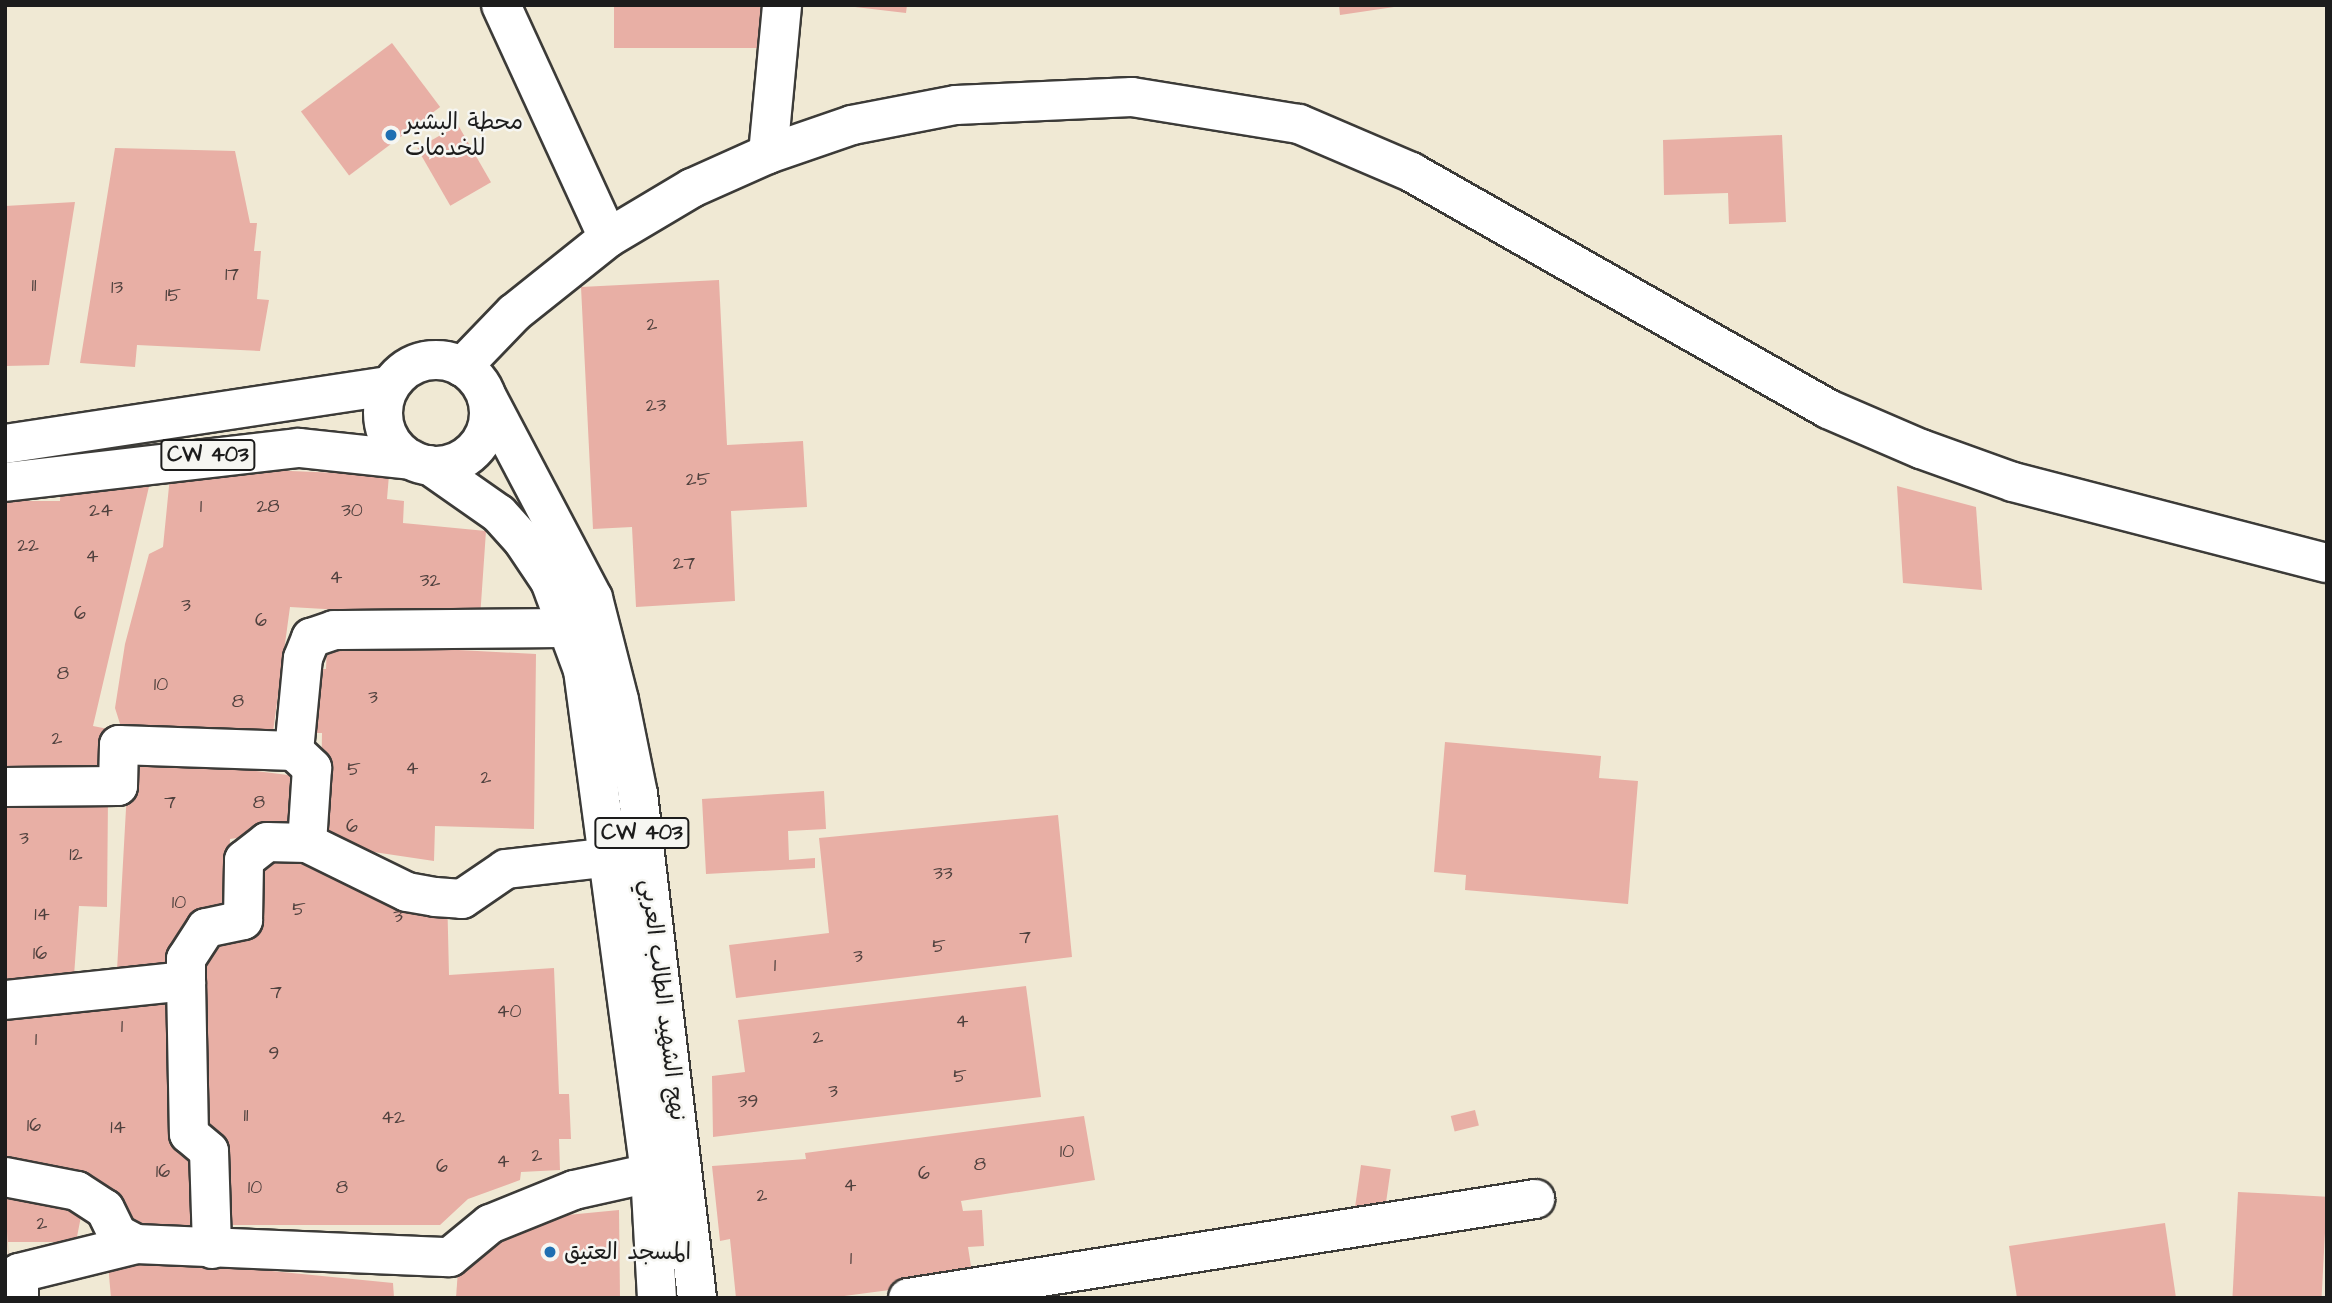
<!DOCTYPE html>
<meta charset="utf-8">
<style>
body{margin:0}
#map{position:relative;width:2332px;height:1303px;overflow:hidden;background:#f0e9d4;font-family:"Architects Daughter","Playpen Sans Arabic",sans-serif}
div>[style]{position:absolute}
.building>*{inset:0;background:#e8afa5;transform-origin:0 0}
.roads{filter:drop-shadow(2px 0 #3c3b38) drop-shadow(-2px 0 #3c3b38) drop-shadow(0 2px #3c3b38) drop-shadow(0 -2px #3c3b38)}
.minor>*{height:38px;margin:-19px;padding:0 19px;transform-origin:19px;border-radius:19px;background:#fff}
.major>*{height:38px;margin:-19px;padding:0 19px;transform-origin:19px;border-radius:19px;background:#fff}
.major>.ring{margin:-19px;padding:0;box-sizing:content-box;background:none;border:38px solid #fff;border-radius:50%}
.dots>*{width:19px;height:19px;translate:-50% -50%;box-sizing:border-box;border:4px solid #f6f6f2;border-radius:50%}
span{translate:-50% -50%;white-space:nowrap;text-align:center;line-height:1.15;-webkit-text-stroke:5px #f6f6f2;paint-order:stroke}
.number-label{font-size:19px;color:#4f413e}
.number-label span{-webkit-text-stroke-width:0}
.shield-label span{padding:2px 5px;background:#f6f6f2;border:2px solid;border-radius:5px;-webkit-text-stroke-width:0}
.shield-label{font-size:21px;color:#1c1c1c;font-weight:700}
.poi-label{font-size:23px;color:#1c1c1c}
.left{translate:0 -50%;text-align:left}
.street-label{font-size:23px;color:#1c1c1c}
.frame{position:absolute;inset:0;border:7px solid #1c1c1c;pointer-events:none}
</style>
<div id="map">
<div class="building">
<i style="left:614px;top:5px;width:147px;height:43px"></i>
<i style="clip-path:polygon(838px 5px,907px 5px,906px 13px)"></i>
<i style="clip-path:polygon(1339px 5px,1394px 5px,1394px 7px,1340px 15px)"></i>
<i style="left:392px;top:43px;width:80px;height:114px;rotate:53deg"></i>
<i style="left:458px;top:125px;width:66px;height:47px;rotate:60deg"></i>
<i style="clip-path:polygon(1782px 135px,1786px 222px,1729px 224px,1728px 193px,1664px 195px,1663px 140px)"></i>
<i style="clip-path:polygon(115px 148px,235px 151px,250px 223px,257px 223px,254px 251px,261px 251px,257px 299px,269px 300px,260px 351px,137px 345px,135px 367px,80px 363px)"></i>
<i style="clip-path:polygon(75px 202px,49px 365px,5px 366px,5px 206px)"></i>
<i style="clip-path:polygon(719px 280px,727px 445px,803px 441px,807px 507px,731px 511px,735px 601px,636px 607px,632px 527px,593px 529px,581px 287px)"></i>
<i style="clip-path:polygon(171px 466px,389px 475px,387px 499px,404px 501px,403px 523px,486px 531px,480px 618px,290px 607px,272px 739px,193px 727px,190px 739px,121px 727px,115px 708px,125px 644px,149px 554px,163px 547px)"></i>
<i style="clip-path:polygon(151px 478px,93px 726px,108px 729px,101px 780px,5px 774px,5px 501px,60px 501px,61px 480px)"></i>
<i style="clip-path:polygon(1897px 486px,1976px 507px,1982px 590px,1903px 583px)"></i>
<i style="clip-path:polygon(327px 643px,536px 654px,534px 829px,435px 826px,434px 861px,320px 844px,322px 733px,313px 733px,315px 669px,326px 669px)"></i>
<i style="clip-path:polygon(1445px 742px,1601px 756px,1599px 778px,1638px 781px,1628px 904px,1465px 890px,1466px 875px,1434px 872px)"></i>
<i style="clip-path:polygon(129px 755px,304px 777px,305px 828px,230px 839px,228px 892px,239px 893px,174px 967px,117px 970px)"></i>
<i style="clip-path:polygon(824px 791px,826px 829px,788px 831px,789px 860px,815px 858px,815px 868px,706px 874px,702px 799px)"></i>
<i style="clip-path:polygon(5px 797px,108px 798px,107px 907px,79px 906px,74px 976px,5px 987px)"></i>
<i style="clip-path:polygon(1058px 815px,1072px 957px,736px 998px,729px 945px,829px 933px,819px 838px)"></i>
<i style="clip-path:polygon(276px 852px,447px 890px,449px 975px,554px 968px,559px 1094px,569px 1094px,571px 1139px,559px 1139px,560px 1170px,521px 1172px,520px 1180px,468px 1199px,440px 1225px,216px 1225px,202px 1139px,197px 951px,251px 865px)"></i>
<i style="clip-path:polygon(1026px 986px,1041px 1097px,713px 1137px,712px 1076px,745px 1072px,738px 1020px)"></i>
<i style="clip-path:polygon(178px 994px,171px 1145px,202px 1148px,206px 1232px,135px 1224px,119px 1212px,121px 1195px,5px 1164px,5px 1009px)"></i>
<i style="left:1475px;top:1110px;width:16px;height:25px;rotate:76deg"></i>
<i style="clip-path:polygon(1084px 1116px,1095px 1180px,961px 1201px,963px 1211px,982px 1210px,984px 1246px,968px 1247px,973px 1279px,829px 1298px,736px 1298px,730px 1239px,720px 1241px,712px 1166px,806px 1159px,805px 1153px)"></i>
<i style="left:1361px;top:1165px;width:30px;height:43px;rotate:8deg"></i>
<i style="clip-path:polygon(5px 1187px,83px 1206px,76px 1242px,8px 1242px,10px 1298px)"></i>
<i style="left:2238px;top:1192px;width:89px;height:106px;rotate:3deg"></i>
<i style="clip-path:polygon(619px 1210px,620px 1298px,456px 1298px,458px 1270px,502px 1233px,536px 1218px)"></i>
<i style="clip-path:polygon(2165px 1223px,2176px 1298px,2017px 1298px,2009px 1246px)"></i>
<i style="clip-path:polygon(130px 1257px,393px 1283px,394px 1298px,111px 1298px,108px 1264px)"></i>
</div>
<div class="roads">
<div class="minor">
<i style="left:501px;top:5px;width:256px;rotate:65.3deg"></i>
<i style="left:768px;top:154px;width:150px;rotate:-84.6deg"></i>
<i style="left:294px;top:751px;width:25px;rotate:43deg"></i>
<i style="left:312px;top:768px;width:75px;rotate:93.8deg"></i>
<i style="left:5px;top:787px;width:113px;rotate:-0.5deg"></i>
<i style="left:118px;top:786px;width:41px;rotate:-88.6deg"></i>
<i style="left:119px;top:745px;width:175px;rotate:2deg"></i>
<i style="left:294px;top:751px;width:93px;rotate:-84.5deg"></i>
<i style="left:303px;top:658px;width:22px;rotate:-68deg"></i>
<i style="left:311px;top:638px;width:24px;rotate:-19deg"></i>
<i style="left:334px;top:630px;width:237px;rotate:-0.5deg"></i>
<i style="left:186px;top:981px;width:22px;rotate:-90deg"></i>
<i style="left:186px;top:959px;width:37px;rotate:-57deg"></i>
<i style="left:206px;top:928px;width:38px;rotate:-12deg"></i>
<i style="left:243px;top:920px;width:60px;rotate:-89deg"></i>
<i style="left:244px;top:860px;width:29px;rotate:-38deg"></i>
<i style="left:267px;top:842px;width:40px;rotate:1.4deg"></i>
<i style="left:307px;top:843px;width:111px;rotate:26.1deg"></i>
<i style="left:407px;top:892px;width:28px;rotate:10deg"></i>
<i style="left:435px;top:897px;width:27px;rotate:4deg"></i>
<i style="left:462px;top:899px;width:53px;rotate:-34.3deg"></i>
<i style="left:506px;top:869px;width:106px;rotate:-6.5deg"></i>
<i style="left:5px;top:1000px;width:182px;rotate:-6deg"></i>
<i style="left:186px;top:981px;width:153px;rotate:88.9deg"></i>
<i style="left:189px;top:1134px;width:26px;rotate:40deg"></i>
<i style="left:209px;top:1151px;width:98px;rotate:88.2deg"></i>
<i style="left:5px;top:1177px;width:73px;rotate:11deg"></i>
<i style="left:77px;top:1191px;width:33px;rotate:33deg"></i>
<i style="left:105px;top:1209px;width:28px;rotate:64deg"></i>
<i style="left:117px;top:1234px;width:21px;rotate:28deg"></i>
<i style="left:136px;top:1244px;width:314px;rotate:2.4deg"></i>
<i style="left:450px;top:1257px;width:52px;rotate:-39.5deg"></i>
<i style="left:490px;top:1224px;width:91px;rotate:-22deg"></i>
<i style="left:574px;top:1190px;width:78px;rotate:-12.6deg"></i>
<i style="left:19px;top:1298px;width:25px;rotate:-90deg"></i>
<i style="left:19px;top:1273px;width:121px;rotate:-13.9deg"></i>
<i style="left:908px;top:1298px;width:635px;rotate:-8.97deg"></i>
</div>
<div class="major">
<i class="ring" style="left:383px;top:360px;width:68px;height:68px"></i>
<i style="left:462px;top:367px;width:75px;rotate:-46.1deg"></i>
<i style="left:514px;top:313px;width:120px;rotate:-38.6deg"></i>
<i style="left:608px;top:238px;width:98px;rotate:-30.8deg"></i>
<i style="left:692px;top:188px;width:83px;rotate:-24.1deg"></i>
<i style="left:768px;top:154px;width:89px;rotate:-19deg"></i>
<i style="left:852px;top:125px;width:106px;rotate:-10.9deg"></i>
<i style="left:956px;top:105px;width:176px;rotate:-2.6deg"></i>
<i style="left:1132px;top:97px;width:169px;rotate:9.2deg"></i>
<i style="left:1299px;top:124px;width:122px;rotate:23.2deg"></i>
<i style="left:1411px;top:172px;width:480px;rotate:29.6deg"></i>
<i style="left:1828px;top:409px;width:101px;rotate:23.3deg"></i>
<i style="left:1921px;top:449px;width:98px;rotate:19.7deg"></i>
<i style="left:2013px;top:482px;width:324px;rotate:14.5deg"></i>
<i style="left:487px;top:397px;width:227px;rotate:62.2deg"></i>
<i style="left:593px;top:598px;width:105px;rotate:75.7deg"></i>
<i style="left:619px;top:700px;width:96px;rotate:78.6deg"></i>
<i style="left:638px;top:794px;width:507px;rotate:83.32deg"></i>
<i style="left:5px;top:444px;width:389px;rotate:-8.6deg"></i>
<i style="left:429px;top:465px;width:85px;rotate:35deg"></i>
<i style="left:499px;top:514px;width:36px;rotate:48deg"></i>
<i style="left:523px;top:541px;width:48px;rotate:56deg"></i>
<i style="left:550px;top:581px;width:95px;rotate:69.7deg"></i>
<i style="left:583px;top:670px;width:507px;rotate:82.41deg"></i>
<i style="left:650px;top:1173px;width:125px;rotate:86.8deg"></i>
<i style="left:5px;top:482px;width:296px;rotate:-6.6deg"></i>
<i style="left:299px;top:448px;width:114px;rotate:6.1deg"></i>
</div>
</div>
<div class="dots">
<i style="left:391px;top:135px;background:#1f6fb2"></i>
<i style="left:550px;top:1252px;background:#1f6fb2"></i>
</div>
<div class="number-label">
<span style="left:232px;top:275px">17</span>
<span style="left:34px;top:286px">11</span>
<span style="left:117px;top:288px">13</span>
<span style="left:173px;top:296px">15</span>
<span style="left:652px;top:325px">2</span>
<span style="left:656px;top:406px">23</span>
<span style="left:698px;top:480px">25</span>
<span style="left:201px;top:507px">1</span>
<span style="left:268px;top:507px">28</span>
<span style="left:101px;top:511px">24</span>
<span style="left:352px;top:511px">30</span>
<span style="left:28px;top:546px">22</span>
<span style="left:92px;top:557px">4</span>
<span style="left:684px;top:564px">27</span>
<span style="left:336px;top:578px">4</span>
<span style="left:430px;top:581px">32</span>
<span style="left:186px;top:606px">3</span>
<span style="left:80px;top:614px">6</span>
<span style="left:261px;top:621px">6</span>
<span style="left:63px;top:674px">8</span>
<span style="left:161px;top:685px">10</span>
<span style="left:373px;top:698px">3</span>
<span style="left:238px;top:702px">8</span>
<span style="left:57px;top:739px">2</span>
<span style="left:412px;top:769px">4</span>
<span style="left:354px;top:770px">5</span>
<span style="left:486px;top:778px">2</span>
<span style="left:170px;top:803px">7</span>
<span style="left:259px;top:803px">8</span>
<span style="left:352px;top:827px">6</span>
<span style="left:24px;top:839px">3</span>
<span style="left:76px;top:855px">12</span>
<span style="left:943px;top:874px">33</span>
<span style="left:179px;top:903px">10</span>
<span style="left:299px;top:910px">5</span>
<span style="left:42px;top:915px">14</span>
<span style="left:398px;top:917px">3</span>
<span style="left:1025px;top:938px">7</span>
<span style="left:939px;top:947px">5</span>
<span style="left:40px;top:954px">16</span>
<span style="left:858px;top:957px">3</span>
<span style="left:775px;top:966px">1</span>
<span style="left:276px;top:993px">7</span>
<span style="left:509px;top:1012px">40</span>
<span style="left:962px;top:1022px">4</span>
<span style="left:122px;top:1027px">1</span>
<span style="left:818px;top:1038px">2</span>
<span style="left:36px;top:1040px">1</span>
<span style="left:274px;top:1054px">9</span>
<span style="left:960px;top:1077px">5</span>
<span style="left:833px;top:1092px">3</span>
<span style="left:748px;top:1102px">39</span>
<span style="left:246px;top:1116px">11</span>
<span style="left:393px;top:1118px">42</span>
<span style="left:34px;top:1126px">16</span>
<span style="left:118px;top:1128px">14</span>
<span style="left:1067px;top:1152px">10</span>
<span style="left:537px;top:1156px">2</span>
<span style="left:503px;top:1162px">4</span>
<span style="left:980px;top:1165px">8</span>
<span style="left:442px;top:1167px">6</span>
<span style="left:163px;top:1172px">16</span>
<span style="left:924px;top:1174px">6</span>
<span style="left:850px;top:1186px">4</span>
<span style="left:255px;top:1188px">10</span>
<span style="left:342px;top:1188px">8</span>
<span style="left:762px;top:1196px">2</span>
<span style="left:42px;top:1224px">2</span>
<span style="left:851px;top:1259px">1</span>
</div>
<div class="shield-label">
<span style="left:208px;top:455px">CW 403</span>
<span style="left:642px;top:833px">CW 403</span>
</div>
<div class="poi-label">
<span class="left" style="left:405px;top:135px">محطة البشير<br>للخدمات</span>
<span class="left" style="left:564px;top:1252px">المسجد العتيق</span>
</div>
<div class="street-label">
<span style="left:663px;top:1000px;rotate:83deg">نهج الشهيد الطالب العربي</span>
</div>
<div class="frame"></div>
</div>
